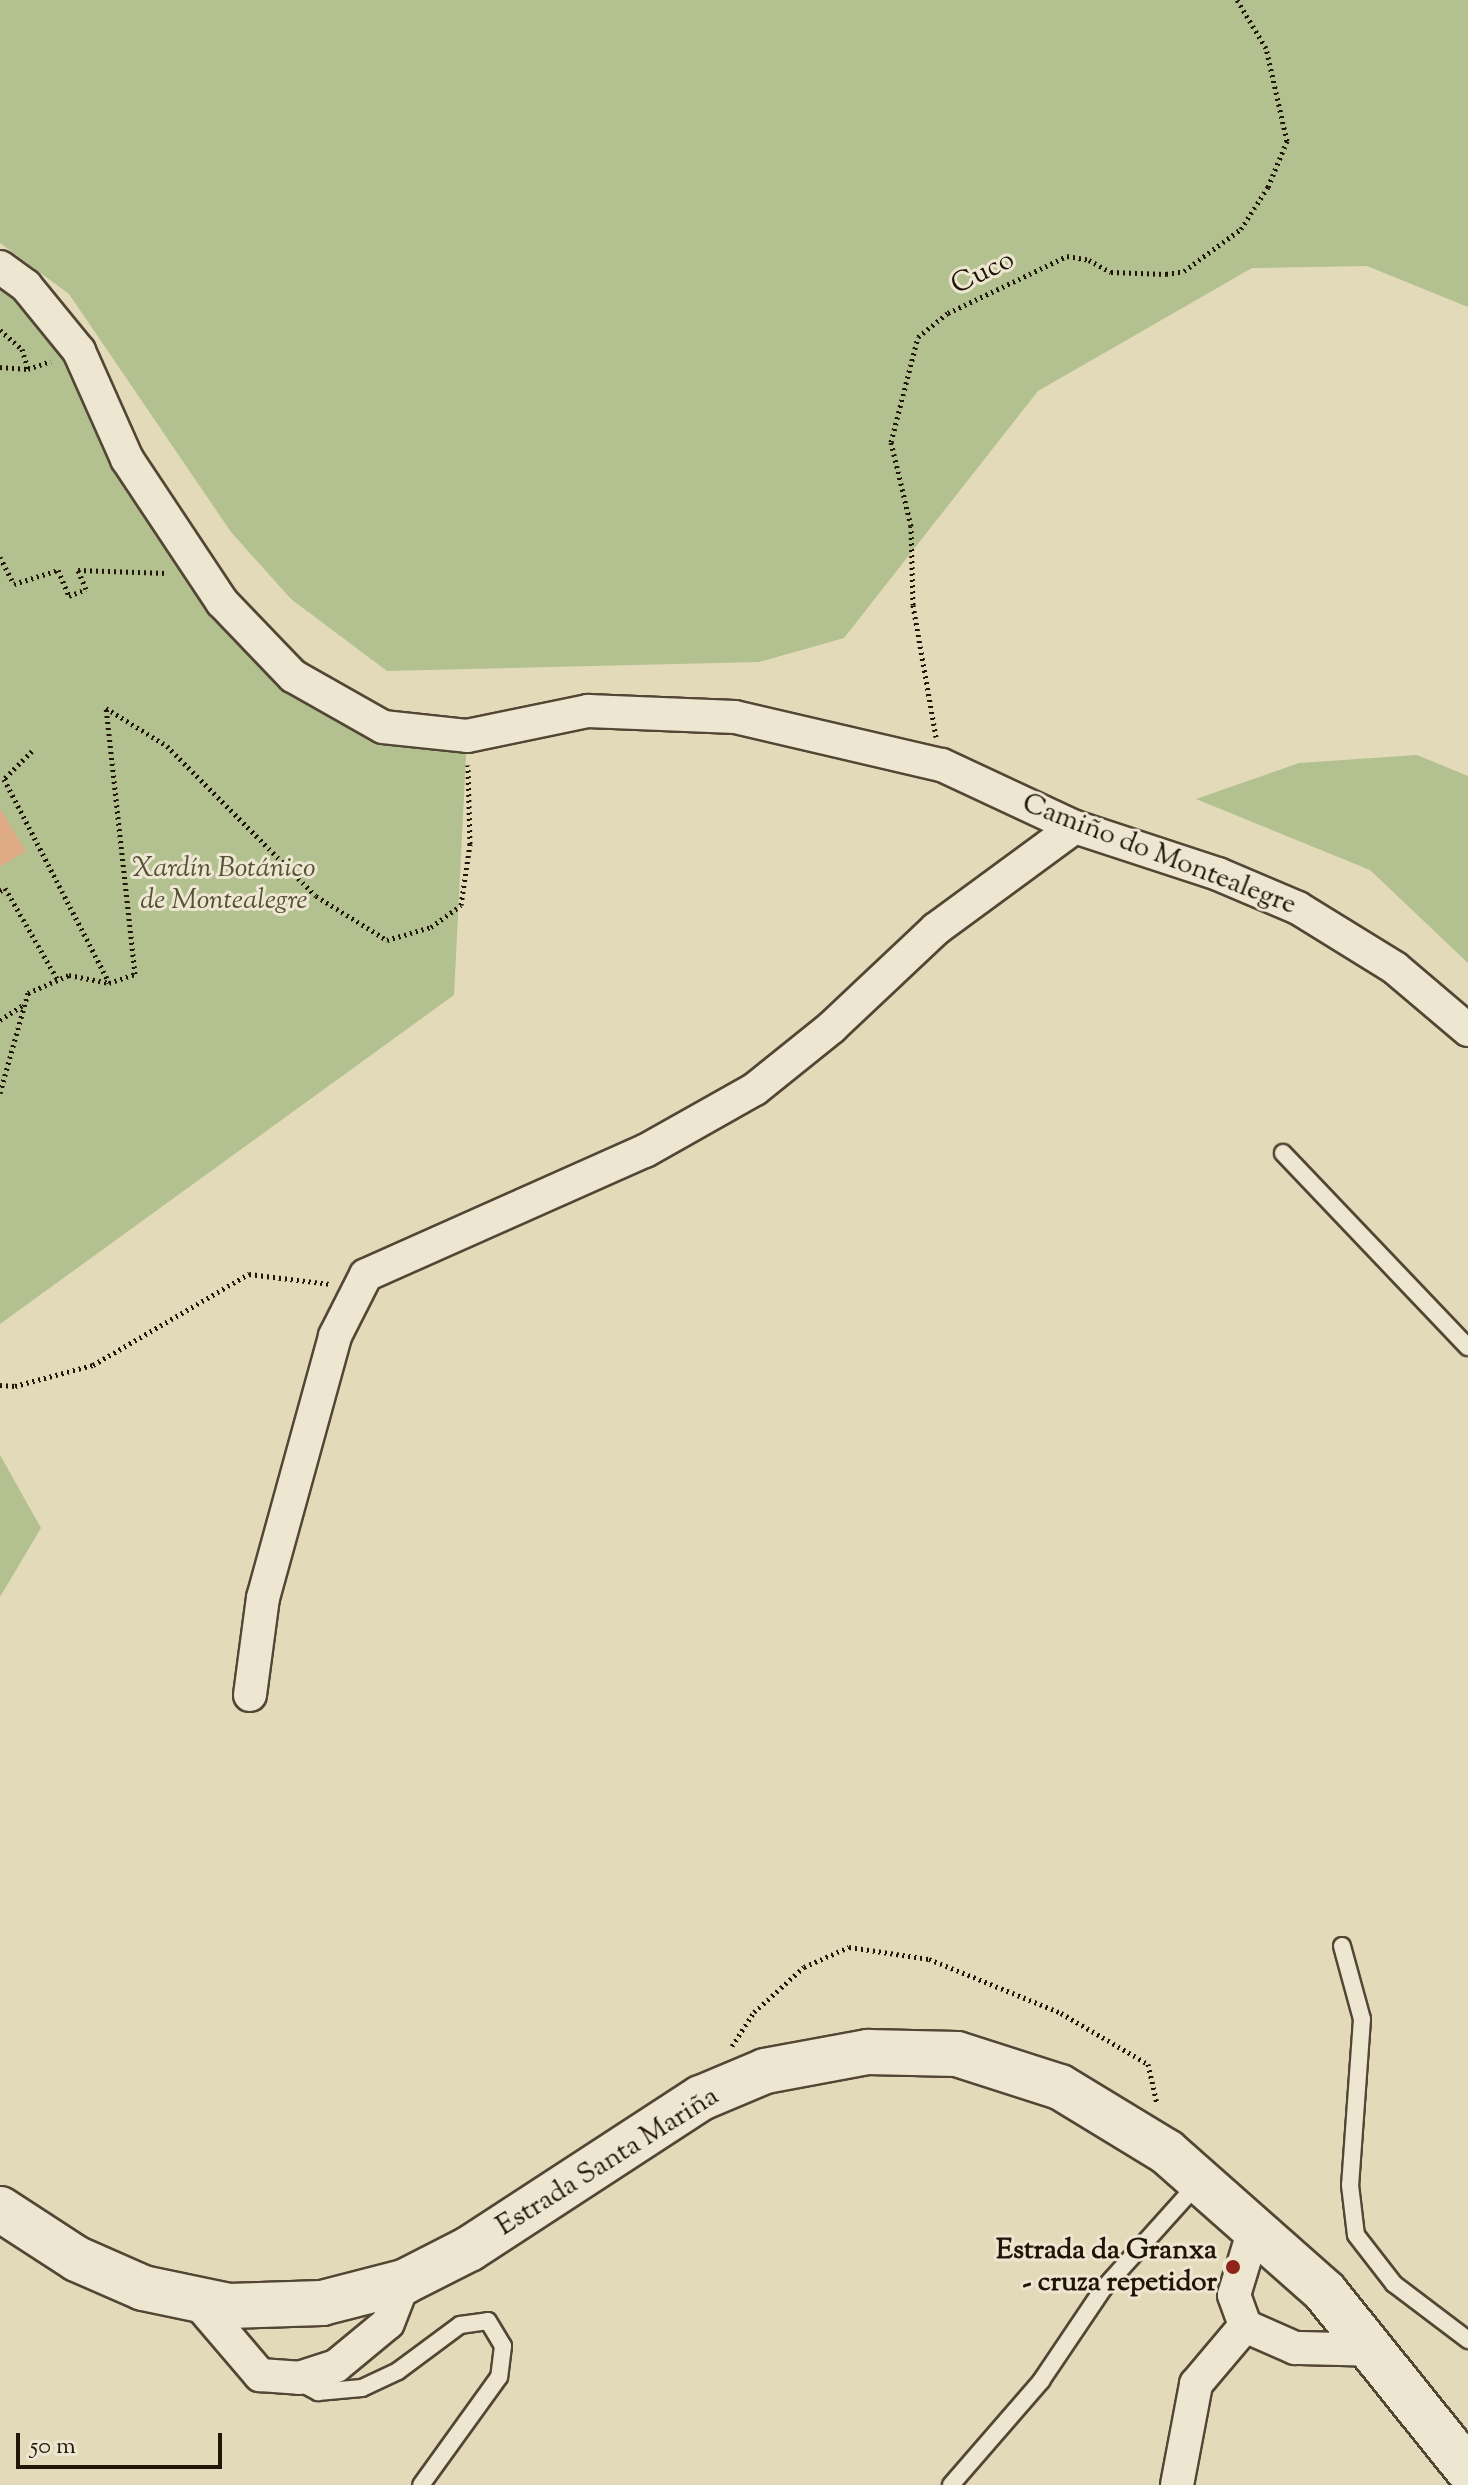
<!DOCTYPE html>
<meta charset="utf-8">
<style>
body{margin:0}
#map{position:relative;width:1468px;height:2485px;overflow:hidden;background:#e3dab9;font-family:"Sorts Mill Goudy",serif}
div>[style]{position:absolute}
.green>*{inset:0;background:#b3c08f}
.building>*{inset:0;background:#deab86}
.path>*{height:5px;margin-top:-2.5px;transform-origin:0;background:repeating-linear-gradient(90deg,#211507 0 2px,transparent 0 6px)}
.roads{filter:drop-shadow(2px 0 #524634) drop-shadow(-2px 0 #524634) drop-shadow(0 2px #524634) drop-shadow(0 -2px #524634)}
.service>*{height:16px;margin:-8px;padding:0 8px;transform-origin:8px;border-radius:8px;background:#ede7d2}
.minor>*{height:32px;margin:-16px;padding:0 16px;transform-origin:16px;border-radius:16px;background:#ede7d2}
.secondary>*{height:44px;margin:-22px;padding:0 22px;transform-origin:22px;border-radius:22px;background:#ede7d2}
.dots>*{width:22px;height:22px;translate:-50% -50%;box-sizing:border-box;border:4px solid #ede7d2;border-radius:50%}
span{translate:-50% -50%;white-space:nowrap;text-align:center;line-height:1.15;-webkit-text-stroke:6px #ede7d2;paint-order:stroke}
.street-label{font-size:28px;color:#211507}
.park-label{font-size:28px;color:#545137;font-style:italic}
.poi-label{font-size:28px;color:#211507;font-weight:700}
.right{translate:-100% -50%;text-align:right}
.scale{position:absolute;left:16px;top:2433px;width:206px;height:36px;box-sizing:border-box;border:4px solid #211507;border-top:0;padding-left:10px;font-size:24px;line-height:28px;white-space:nowrap;color:#211507;-webkit-text-stroke:6px #ede7d2;paint-order:stroke}
</style>
<div id="map">
<div class="green">
<i style="clip-path:polygon(0 0,1468px 0,1468px 307px,1367px 266px,1252px 268px,1038px 391px,844px 638px,759px 662px,387px 671px,291px 599px,231px 532px,69px 294px,0 243px)"></i>
<i style="clip-path:polygon(0 277px,79px 351px,204px 574px,383px 727px,467px 736px,454px 995px,0 1324px)"></i>
<i style="clip-path:polygon(1417px 755px,1468px 776px,1468px 963px,1370px 870px,1196px 799px,1299px 763px)"></i>
<i style="clip-path:polygon(0 1455px,41px 1528px,0 1597px)"></i>
</div>
<div class="building">
<i style="clip-path:polygon(0 809px,26px 851px,0 867px)"></i>
</div>
<div class="path">
<i style="left:0;top:330px;width:29px;rotate:41deg"></i>
<i style="left:22px;top:349px;width:21px;rotate:73deg"></i>
<i style="left:0;top:367px;width:28px;rotate:4deg"></i>
<i style="left:28px;top:369px;width:24px;rotate:-19deg"></i>
<i style="left:0;top:557px;width:30px;rotate:63deg"></i>
<i style="left:14px;top:584px;width:46px;rotate:-17.7deg"></i>
<i style="left:58px;top:570px;width:28px;rotate:67deg"></i>
<i style="left:69px;top:596px;width:18px;rotate:-22deg"></i>
<i style="left:86px;top:589px;width:21px;rotate:-113deg"></i>
<i style="left:78px;top:570px;width:89px;rotate:1.9deg"></i>
<i style="left:936px;top:737px;width:134px;rotate:-99.9deg"></i>
<i style="left:913px;top:605px;width:79px;rotate:-91.5deg"></i>
<i style="left:911px;top:526px;width:86px;rotate:-103.4deg"></i>
<i style="left:891px;top:442px;width:108px;rotate:-75.6deg"></i>
<i style="left:918px;top:337px;width:38px;rotate:-39deg"></i>
<i style="left:948px;top:313px;width:132px;rotate:-25.6deg"></i>
<i style="left:1067px;top:256px;width:22px;rotate:10deg"></i>
<i style="left:1089px;top:260px;width:25px;rotate:29deg"></i>
<i style="left:1111px;top:272px;width:55px;rotate:2.1deg"></i>
<i style="left:1166px;top:274px;width:18px;rotate:-9deg"></i>
<i style="left:1184px;top:271px;width:71px;rotate:-36.4deg"></i>
<i style="left:1241px;top:229px;width:50px;rotate:-57.3deg"></i>
<i style="left:1268px;top:187px;width:50px;rotate:-67.6deg"></i>
<i style="left:1287px;top:141px;width:95px;rotate:-102.7deg"></i>
<i style="left:1266px;top:48px;width:56px;rotate:-121.1deg"></i>
<i style="left:32px;top:751px;width:40px;rotate:135deg"></i>
<i style="left:4px;top:779px;width:229px;rotate:62.7deg"></i>
<i style="left:0;top:891px;width:6px;rotate:-31deg"></i>
<i style="left:5px;top:888px;width:106px;rotate:60.1deg"></i>
<i style="left:0;top:1020px;width:30px;rotate:-33deg"></i>
<i style="left:0;top:1093px;width:104px;rotate:-74.4deg"></i>
<i style="left:28px;top:993px;width:45px;rotate:-23.7deg"></i>
<i style="left:69px;top:975px;width:41px;rotate:11.3deg"></i>
<i style="left:109px;top:983px;width:28px;rotate:-19deg"></i>
<i style="left:135px;top:974px;width:268px;rotate:-96.2deg"></i>
<i style="left:106px;top:708px;width:72px;rotate:31.9deg"></i>
<i style="left:167px;top:746px;width:211px;rotate:45.2deg"></i>
<i style="left:316px;top:896px;width:84px;rotate:31.8deg"></i>
<i style="left:387px;top:940px;width:46px;rotate:-16.5deg"></i>
<i style="left:431px;top:927px;width:37px;rotate:-36deg"></i>
<i style="left:461px;top:905px;width:62px;rotate:-81.6deg"></i>
<i style="left:470px;top:844px;width:79px;rotate:-91.5deg"></i>
<i style="left:0;top:1385px;width:15px;rotate:4deg"></i>
<i style="left:15px;top:1386px;width:81px;rotate:-15.1deg"></i>
<i style="left:93px;top:1365px;width:181px;rotate:-30.3deg"></i>
<i style="left:249px;top:1274px;width:83px;rotate:7deg"></i>
<i style="left:732px;top:2046px;width:40px;rotate:-57.1deg"></i>
<i style="left:754px;top:2012px;width:67px;rotate:-42deg"></i>
<i style="left:804px;top:1967px;width:49px;rotate:-24deg"></i>
<i style="left:849px;top:1947px;width:81px;rotate:8.5deg"></i>
<i style="left:929px;top:1959px;width:143px;rotate:22.2deg"></i>
<i style="left:1061px;top:2013px;width:101px;rotate:30.4deg"></i>
<i style="left:1148px;top:2064px;width:41px;rotate:77.3deg"></i>
</div>
<div class="roads">
<div class="service">
<i style="left:1283px;top:1153px;width:268px;rotate:46.4deg"></i>
<i style="left:1342px;top:1946px;width:76px;rotate:74.7deg"></i>
<i style="left:1362px;top:2019px;width:166px;rotate:94.1deg"></i>
<i style="left:1350px;top:2185px;width:50px;rotate:83.2deg"></i>
<i style="left:1356px;top:2235px;width:62px;rotate:52.2deg"></i>
<i style="left:1394px;top:2284px;width:93px;rotate:37.1deg"></i>
<i style="left:297px;top:2381px;width:24px;rotate:28deg"></i>
<i style="left:318px;top:2392px;width:44px;rotate:-5.2deg"></i>
<i style="left:362px;top:2388px;width:40px;rotate:-25deg"></i>
<i style="left:398px;top:2371px;width:77px;rotate:-36.6deg"></i>
<i style="left:460px;top:2325px;width:28px;rotate:-8deg"></i>
<i style="left:488px;top:2321px;width:29px;rotate:59deg"></i>
<i style="left:503px;top:2346px;width:31px;rotate:97deg"></i>
<i style="left:499px;top:2377px;width:133px;rotate:125.8deg"></i>
<i style="left:951px;top:2485px;width:138px;rotate:-49.1deg"></i>
<i style="left:1041px;top:2381px;width:111px;rotate:-56deg"></i>
<i style="left:1103px;top:2289px;width:142px;rotate:-48.1deg"></i>
</div>
<div class="minor">
<i style="left:0;top:267px;width:32px;rotate:36deg"></i>
<i style="left:26px;top:286px;width:84px;rotate:50.8deg"></i>
<i style="left:79px;top:351px;width:118px;rotate:66deg"></i>
<i style="left:127px;top:459px;width:172px;rotate:56.4deg"></i>
<i style="left:222px;top:602px;width:103px;rotate:46.2deg"></i>
<i style="left:293px;top:676px;width:103px;rotate:29.5deg"></i>
<i style="left:383px;top:727px;width:84px;rotate:6.1deg"></i>
<i style="left:467px;top:736px;width:124px;rotate:-11.7deg"></i>
<i style="left:588px;top:711px;width:147px;rotate:2.3deg"></i>
<i style="left:735px;top:717px;width:212px;rotate:13.1deg"></i>
<i style="left:942px;top:765px;width:147px;rotate:25deg"></i>
<i style="left:1075px;top:827px;width:151px;rotate:18.2deg"></i>
<i style="left:1218px;top:874px;width:87px;rotate:23deg"></i>
<i style="left:1298px;top:908px;width:114px;rotate:31.7deg"></i>
<i style="left:1395px;top:968px;width:96px;rotate:40.3deg"></i>
<i style="left:250px;top:1695px;width:98px;rotate:-82.4deg"></i>
<i style="left:263px;top:1598px;width:272px;rotate:-74.6deg"></i>
<i style="left:335px;top:1336px;width:68px;rotate:-63.1deg"></i>
<i style="left:366px;top:1275px;width:305px;rotate:-24deg"></i>
<i style="left:645px;top:1151px;width:126px;rotate:-29.4deg"></i>
<i style="left:755px;top:1089px;width:99px;rotate:-38.8deg"></i>
<i style="left:832px;top:1027px;width:143px;rotate:-43.3deg"></i>
<i style="left:936px;top:929px;width:172px;rotate:-36.3deg"></i>
<i style="left:1255px;top:2226px;width:72px;rotate:106.9deg"></i>
<i style="left:1234px;top:2295px;width:33px;rotate:70deg"></i>
<i style="left:1245px;top:2326px;width:55px;rotate:23.7deg"></i>
<i style="left:1295px;top:2348px;width:81px;rotate:1.4deg"></i>
<i style="left:196px;top:2300px;width:99px;rotate:49.5deg"></i>
<i style="left:260px;top:2375px;width:39px;rotate:4deg"></i>
<i style="left:299px;top:2378px;width:39px;rotate:-18deg"></i>
<i style="left:336px;top:2366px;width:67px;rotate:-39.6deg"></i>
<i style="left:388px;top:2323px;width:44px;rotate:-68.7deg"></i>
<i style="left:1177px;top:2485px;width:103px;rotate:-79.3deg"></i>
<i style="left:1196px;top:2384px;width:76px;rotate:-49.8deg"></i>
</div>
<div class="secondary">
<i style="left:0;top:2209px;width:92px;rotate:33deg"></i>
<i style="left:77px;top:2259px;width:72px;rotate:23.7deg"></i>
<i style="left:143px;top:2288px;width:88px;rotate:11.8deg"></i>
<i style="left:229px;top:2306px;width:93px;rotate:-1.8deg"></i>
<i style="left:322px;top:2303px;width:85px;rotate:-14.4deg"></i>
<i style="left:404px;top:2282px;width:73px;rotate:-26.9deg"></i>
<i style="left:469px;top:2249px;width:277px;rotate:-33.1deg"></i>
<i style="left:701px;top:2098px;width:69px;rotate:-22.9deg"></i>
<i style="left:765px;top:2071px;width:105px;rotate:-10.5deg"></i>
<i style="left:868px;top:2052px;width:89px;rotate:1.3deg"></i>
<i style="left:957px;top:2054px;width:108px;rotate:17.8deg"></i>
<i style="left:1060px;top:2087px;width:125px;rotate:31.3deg"></i>
<i style="left:1167px;top:2152px;width:211px;rotate:41.5deg"></i>
<i style="left:1325px;top:2292px;width:228px;rotate:51.2deg"></i>
</div>
</div>
<div class="dots">
<i style="left:1233px;top:2267px;background:#8f2418"></i>
</div>
<div class="street-label">
<span style="left:983px;top:273px;rotate:-26deg">Cuco</span>
<span style="left:1159px;top:855px;rotate:21deg">Camiño do Montealegre</span>
<span style="left:608px;top:2162px;rotate:-32deg">Estrada Santa Mariña</span>
</div>
<div class="park-label">
<span style="left:224px;top:885px">Xardín Botánico<br>de Montealegre</span>
</div>
<div class="poi-label">
<span class="right" style="left:1217px;top:2267px">Estrada da Granxa<br>- cruza repetidor</span>
</div>
<div class="scale">50 m</div>
</div>
